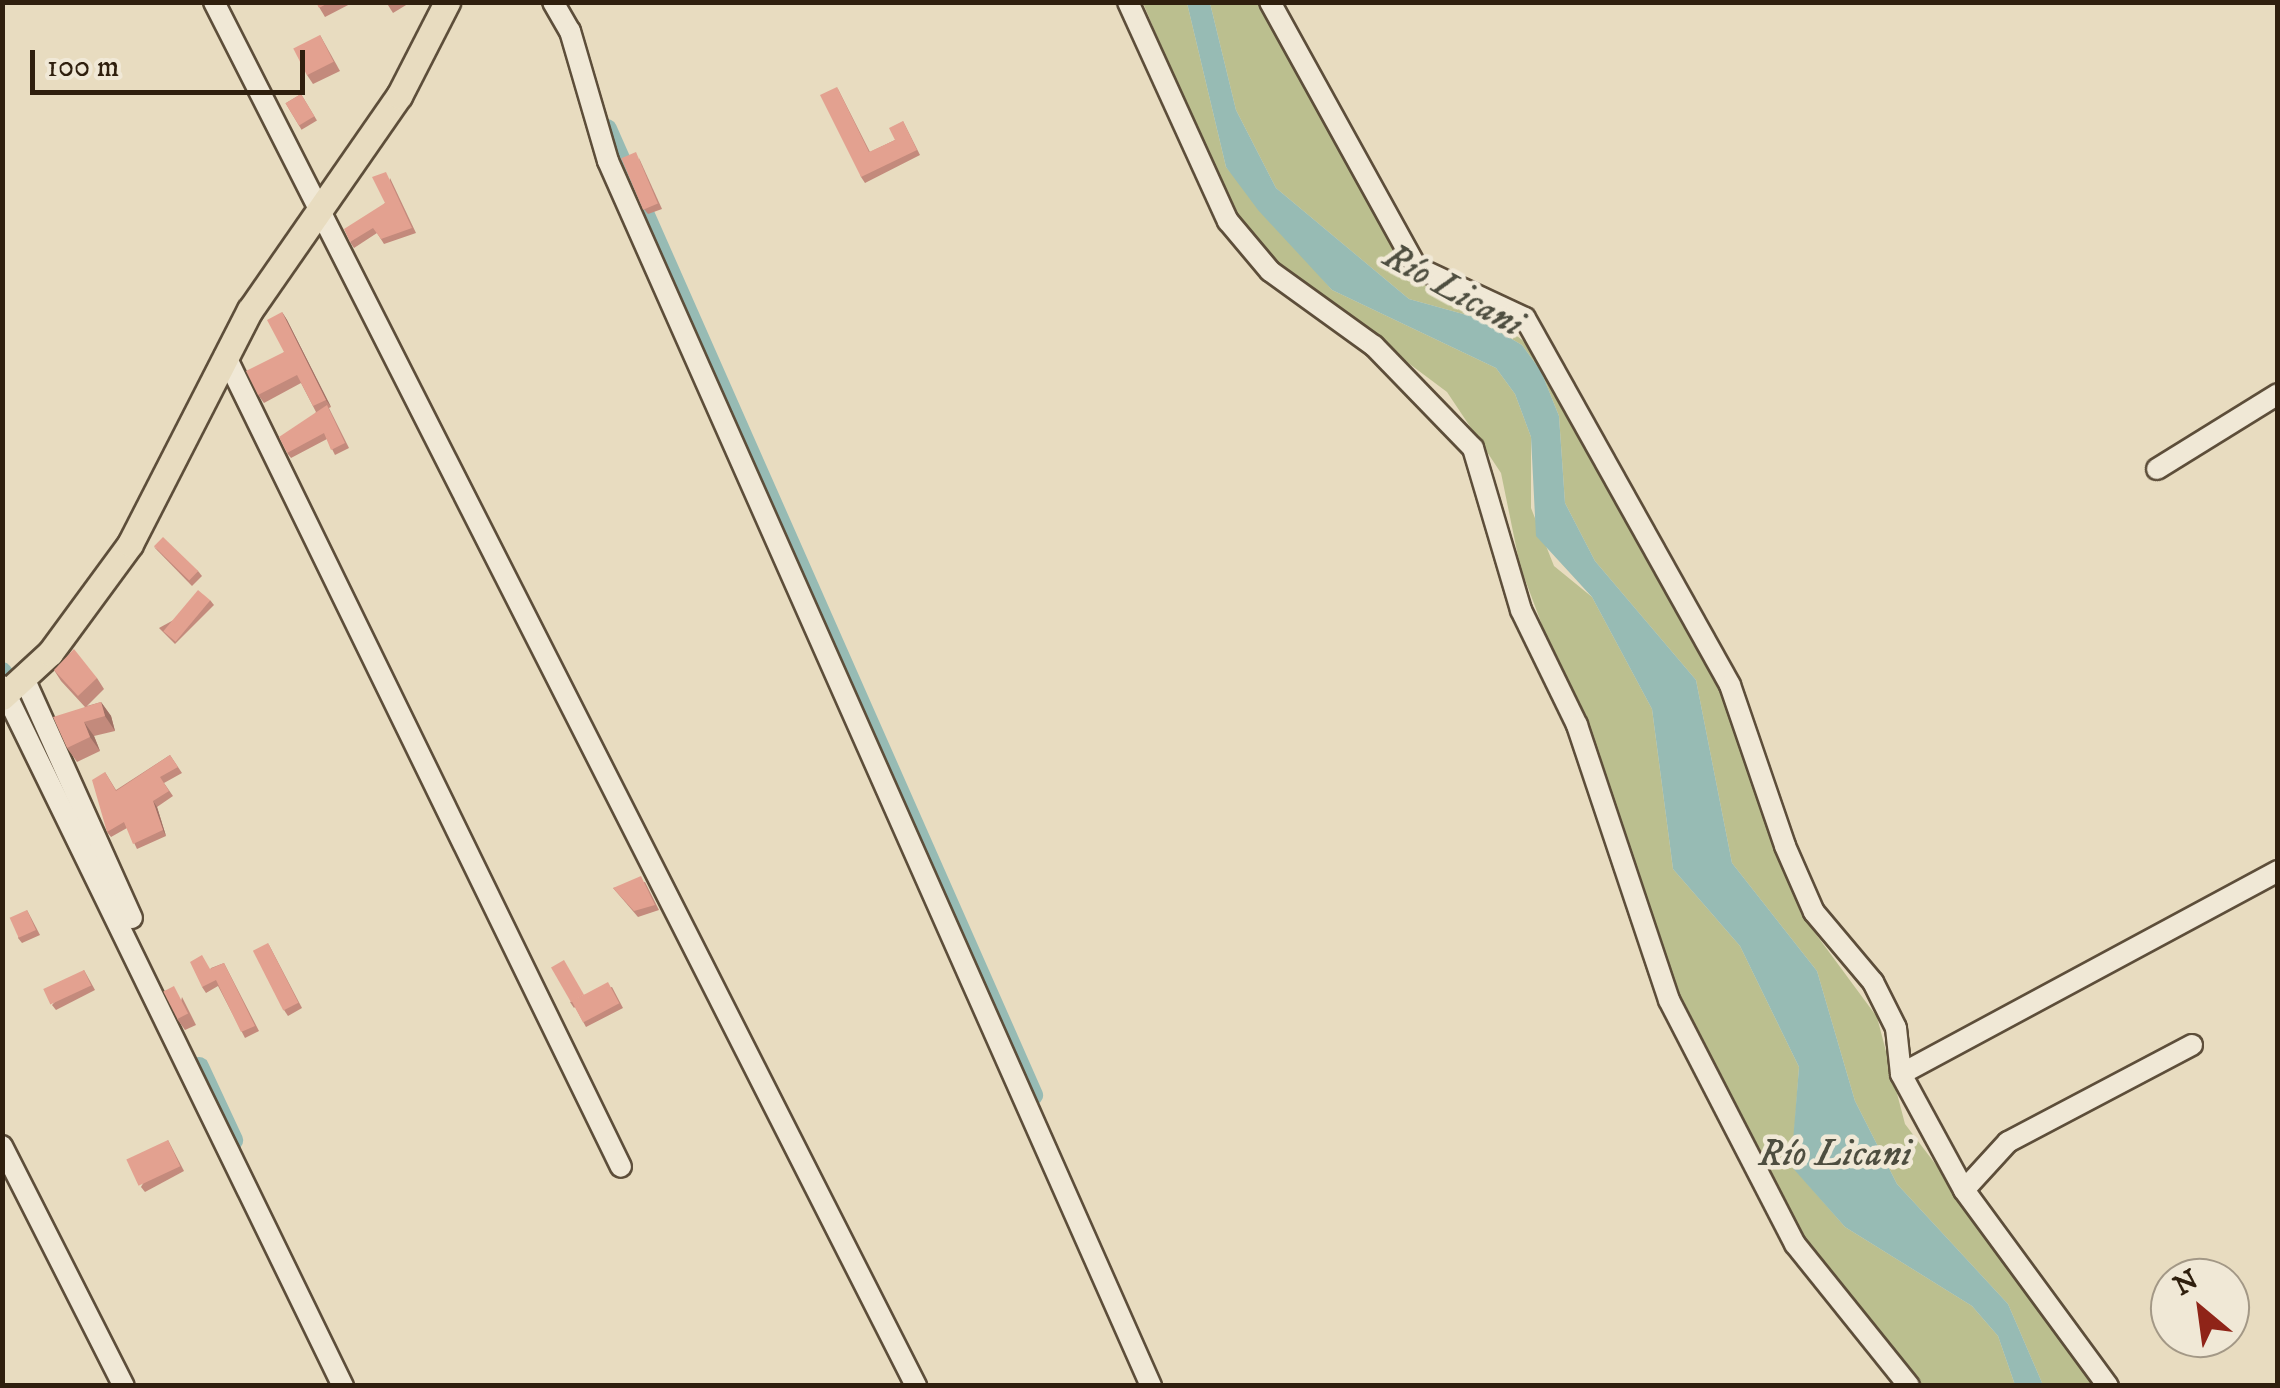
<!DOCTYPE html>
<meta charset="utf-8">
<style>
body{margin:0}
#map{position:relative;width:2280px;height:1388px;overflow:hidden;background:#e8dcc0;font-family:"IM FELL DW Pica",serif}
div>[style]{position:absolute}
.green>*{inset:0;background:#bbbf8f}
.water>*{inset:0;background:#97bbb4}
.canal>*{height:20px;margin:-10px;padding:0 10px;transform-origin:10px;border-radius:10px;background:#97bbb4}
.roads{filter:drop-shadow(2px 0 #5d4e3a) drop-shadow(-2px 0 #5d4e3a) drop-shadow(0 2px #5d4e3a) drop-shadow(0 -2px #5d4e3a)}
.minor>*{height:20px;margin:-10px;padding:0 10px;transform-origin:10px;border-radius:10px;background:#f0e8d6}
.major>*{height:25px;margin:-12.5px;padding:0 12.5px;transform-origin:12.5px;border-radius:12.5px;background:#e8dcc0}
.wall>*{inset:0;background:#c38a7c;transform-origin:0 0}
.shaded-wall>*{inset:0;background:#9f7165}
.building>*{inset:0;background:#e3a190;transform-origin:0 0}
span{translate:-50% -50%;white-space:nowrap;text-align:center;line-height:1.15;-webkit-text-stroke:9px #f0e8d6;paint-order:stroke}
.water-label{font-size:38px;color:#4e4e40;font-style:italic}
.frame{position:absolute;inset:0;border:5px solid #2f1f0e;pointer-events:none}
.north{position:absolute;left:2150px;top:1258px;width:100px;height:100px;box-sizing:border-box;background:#f0e8d6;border:2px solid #a39886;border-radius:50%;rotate:331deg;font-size:28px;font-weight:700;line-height:40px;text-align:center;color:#2f1f0e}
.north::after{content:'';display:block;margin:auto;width:35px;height:45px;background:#8f2418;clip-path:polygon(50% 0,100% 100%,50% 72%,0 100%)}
.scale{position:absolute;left:30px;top:50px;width:275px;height:45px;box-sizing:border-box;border:5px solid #2f1f0e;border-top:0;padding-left:12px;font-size:30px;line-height:35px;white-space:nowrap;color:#2f1f0e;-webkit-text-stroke:8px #f0e8d6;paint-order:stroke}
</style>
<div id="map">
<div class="green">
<i style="clip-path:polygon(1143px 3px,1187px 3px,1226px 167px,1332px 290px,1496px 368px,1515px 394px,1531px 437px,1531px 508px,1554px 566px,1592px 597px,1652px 709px,1673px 869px,1740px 946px,1799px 1067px,1792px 1166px,1845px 1227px,1972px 1306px,1998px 1336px,2015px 1385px,1915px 1385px,1811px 1256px,1684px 1005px,1520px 566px,1501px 473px,1447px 392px,1288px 273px,1230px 208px)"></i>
<i style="clip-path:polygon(1210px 3px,1261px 3px,1390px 241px,1537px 351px,1716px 679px,1801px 914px,1877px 1017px,1905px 1124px,2103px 1385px,2043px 1385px,2008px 1304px,1897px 1184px,1855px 1101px,1817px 971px,1732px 863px,1696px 680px,1595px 561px,1565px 503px,1559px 416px,1541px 371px,1522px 345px,1474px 317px,1409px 299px,1276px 188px,1236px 110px)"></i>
</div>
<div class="water">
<i style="clip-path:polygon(1187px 3px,1210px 3px,1236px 110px,1276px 188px,1409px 299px,1474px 317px,1522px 345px,1541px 371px,1559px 416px,1565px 503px,1595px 561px,1696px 680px,1732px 863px,1817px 971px,1855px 1101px,1897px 1184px,2008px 1304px,2043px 1385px,2015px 1385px,1998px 1336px,1972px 1306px,1845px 1227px,1791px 1166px,1799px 1067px,1740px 946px,1673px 869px,1652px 709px,1592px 597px,1536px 536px,1531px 437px,1515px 394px,1496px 368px,1332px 290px,1258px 210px,1226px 167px)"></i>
</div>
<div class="canal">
<i style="left:607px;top:129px;width:1056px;rotate:66.2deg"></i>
<i style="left:2px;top:672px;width:5px;rotate:53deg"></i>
<i style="left:24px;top:705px;width:33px;rotate:74deg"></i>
<i style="left:199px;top:1067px;width:81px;rotate:65deg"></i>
</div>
<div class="roads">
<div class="minor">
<i style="left:214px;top:2px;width:1552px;rotate:63.1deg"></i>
<i style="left:553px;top:2px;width:34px;rotate:60deg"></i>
<i style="left:570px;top:31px;width:135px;rotate:73.7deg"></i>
<i style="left:608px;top:161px;width:1340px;rotate:66.09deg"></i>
<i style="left:1128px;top:2px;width:241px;rotate:65.5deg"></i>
<i style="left:1228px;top:221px;width:65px;rotate:50deg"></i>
<i style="left:1270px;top:271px;width:128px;rotate:35.8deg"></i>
<i style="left:1374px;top:346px;width:142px;rotate:45.9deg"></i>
<i style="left:1473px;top:448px;width:169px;rotate:73.5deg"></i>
<i style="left:1521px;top:610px;width:128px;rotate:64deg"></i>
<i style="left:1577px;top:725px;width:290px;rotate:71.5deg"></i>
<i style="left:1669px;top:1000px;width:275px;rotate:62.7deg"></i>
<i style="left:1795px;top:1244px;width:182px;rotate:51.2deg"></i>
<i style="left:1270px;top:2px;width:303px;rotate:61.1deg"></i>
<i style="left:1416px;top:267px;width:120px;rotate:25.1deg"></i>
<i style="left:1525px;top:318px;width:420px;rotate:60.8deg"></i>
<i style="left:1730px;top:685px;width:170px;rotate:71.1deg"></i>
<i style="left:1785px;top:846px;width:72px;rotate:66.3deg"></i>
<i style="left:1814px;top:912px;width:92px;rotate:49.9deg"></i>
<i style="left:1873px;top:982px;width:51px;rotate:63.4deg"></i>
<i style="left:1896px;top:1028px;width:46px;rotate:83.8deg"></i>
<i style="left:1901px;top:1074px;width:132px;rotate:61.5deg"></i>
<i style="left:1964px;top:1190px;width:243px;rotate:53.7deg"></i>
<i style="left:225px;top:355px;width:903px;rotate:64deg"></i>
<i style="left:2157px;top:469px;width:142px;rotate:-31.8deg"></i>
<i style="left:24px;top:678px;width:263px;rotate:65.8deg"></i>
<i style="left:2px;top:686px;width:779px;rotate:64.03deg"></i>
<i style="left:1901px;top:1074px;width:428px;rotate:-28.3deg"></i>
<i style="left:2px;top:1146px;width:269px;rotate:63.1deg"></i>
<i style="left:1964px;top:1190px;width:65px;rotate:-47.5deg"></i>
<i style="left:2008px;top:1142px;width:208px;rotate:-27.8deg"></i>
</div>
<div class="major">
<i style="left:2px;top:697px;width:65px;rotate:-42.5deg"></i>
<i style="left:50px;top:653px;width:135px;rotate:-53.7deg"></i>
<i style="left:130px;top:544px;width:263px;rotate:-62.9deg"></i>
<i style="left:250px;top:310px;width:261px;rotate:-55.2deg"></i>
<i style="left:399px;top:96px;width:106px;rotate:-62.9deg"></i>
</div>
</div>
<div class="wall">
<i style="clip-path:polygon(316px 2px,354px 2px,325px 17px)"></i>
<i style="clip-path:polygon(386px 2px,411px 2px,393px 13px)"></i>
<i style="clip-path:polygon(320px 35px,340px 71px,313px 84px,307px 75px)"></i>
<i style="clip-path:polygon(837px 87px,870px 152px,895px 140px,903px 121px,920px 155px,865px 183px,861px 177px)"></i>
<i style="left:301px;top:94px;width:31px;height:18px;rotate:59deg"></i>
<i style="clip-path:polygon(639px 158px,662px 209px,648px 214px,644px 209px)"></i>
<i style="clip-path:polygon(390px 178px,416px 233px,384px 244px,377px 233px,354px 248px,350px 242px,385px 203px)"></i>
<i style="clip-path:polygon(282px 312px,287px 320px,331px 407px,329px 408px,349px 448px,335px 455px,327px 439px,291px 458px,287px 453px,316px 412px,301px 383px,264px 403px,258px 395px,284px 352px)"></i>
<i style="clip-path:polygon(154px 547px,198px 571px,202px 576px,192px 586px)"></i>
<i style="clip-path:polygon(210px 600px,214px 605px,175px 644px,159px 628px)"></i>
<i style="clip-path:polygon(54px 670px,97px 678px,104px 689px,87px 706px,101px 702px,111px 716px,115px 731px,94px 736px,100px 751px,77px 762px,67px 748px,85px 707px,61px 681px)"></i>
<i style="clip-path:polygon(170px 755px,182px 773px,164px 783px,173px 796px,157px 807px,166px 836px,137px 849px,127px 828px,111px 837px,107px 832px,105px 772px,116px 790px)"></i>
<i style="clip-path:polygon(645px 882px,659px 910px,638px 917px,613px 888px)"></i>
<i style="clip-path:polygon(27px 910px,40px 935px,22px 943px,18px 938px)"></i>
<i style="clip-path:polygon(268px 943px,302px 1008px,288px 1016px,284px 1010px)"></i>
<i style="clip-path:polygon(224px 963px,259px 1031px,245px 1038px,218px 986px,206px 993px,202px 987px,211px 968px)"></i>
<i style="clip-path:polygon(84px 970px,95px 990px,56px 1010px,52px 1005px)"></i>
<i style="clip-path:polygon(612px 987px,623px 1008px,586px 1027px,575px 1007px,574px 1008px,570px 1002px,584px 995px)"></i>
<i style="clip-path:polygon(182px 997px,196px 1025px,185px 1030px,177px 1019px)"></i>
<i style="clip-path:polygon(168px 1140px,184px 1171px,145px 1192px,141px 1187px)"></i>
</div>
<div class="shaded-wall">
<i style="clip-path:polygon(282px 312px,287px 320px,331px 407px,326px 400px)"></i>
<i style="clip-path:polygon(101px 702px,111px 716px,115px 731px,105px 716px)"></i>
<i style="clip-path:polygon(84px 722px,94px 736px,100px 751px,90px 737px)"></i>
<i style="clip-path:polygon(153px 801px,157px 807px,166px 836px,163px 830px)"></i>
</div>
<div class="building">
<i style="clip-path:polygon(316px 2px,330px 2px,319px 8px)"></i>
<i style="left:320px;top:35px;width:30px;height:30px;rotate:63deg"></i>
<i style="clip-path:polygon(837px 87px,869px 152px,895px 140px,889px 128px,903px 121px,917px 150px,861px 177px,820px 95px)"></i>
<i style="left:301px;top:94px;width:26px;height:18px;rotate:59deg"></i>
<i style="left:636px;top:152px;width:56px;height:16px;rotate:67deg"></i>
<i style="clip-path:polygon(386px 172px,412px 228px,381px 239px,373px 228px,350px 242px,344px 229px,385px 203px,372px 177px)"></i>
<i style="clip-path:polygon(282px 312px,326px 400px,313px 406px,297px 375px,258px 395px,246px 371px,284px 352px,267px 320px)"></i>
<i style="clip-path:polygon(327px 405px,345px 443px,331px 450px,324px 433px,287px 453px,279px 437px)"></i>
<i style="left:163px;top:537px;width:49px;height:13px;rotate:44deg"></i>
<i style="left:198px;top:590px;width:16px;height:54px;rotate:40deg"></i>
<i style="clip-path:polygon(74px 649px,97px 678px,78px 696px,54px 670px)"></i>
<i style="clip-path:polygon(101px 702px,105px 716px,84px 722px,90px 737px,67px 748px,53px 717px)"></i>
<i style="clip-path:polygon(170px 755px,178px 767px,160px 777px,169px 791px,153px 801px,163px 830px,133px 844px,124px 822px,107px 832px,92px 780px,105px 772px,116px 791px)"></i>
<i style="clip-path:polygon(641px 876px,655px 905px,634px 911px,613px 888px)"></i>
<i style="left:27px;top:910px;width:22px;height:19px;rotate:66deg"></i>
<i style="left:268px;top:943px;width:67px;height:17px;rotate:63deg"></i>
<i style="clip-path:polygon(202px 955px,210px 969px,224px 963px,255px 1026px,241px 1032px,216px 980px,202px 987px,190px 962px)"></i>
<i style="left:564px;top:960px;width:40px;height:15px;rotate:60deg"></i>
<i style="left:84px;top:970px;width:17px;height:45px;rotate:65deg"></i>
<i style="left:608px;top:982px;width:24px;height:41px;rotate:62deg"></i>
<i style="left:174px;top:986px;width:31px;height:12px;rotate:63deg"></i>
<i style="left:168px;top:1140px;width:29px;height:46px;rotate:65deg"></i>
</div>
<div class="water-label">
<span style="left:1453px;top:291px;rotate:29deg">Río Licani</span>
<span style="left:1835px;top:1155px">Río Licani</span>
</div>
<div class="frame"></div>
<div class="north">N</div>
<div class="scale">100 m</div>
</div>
